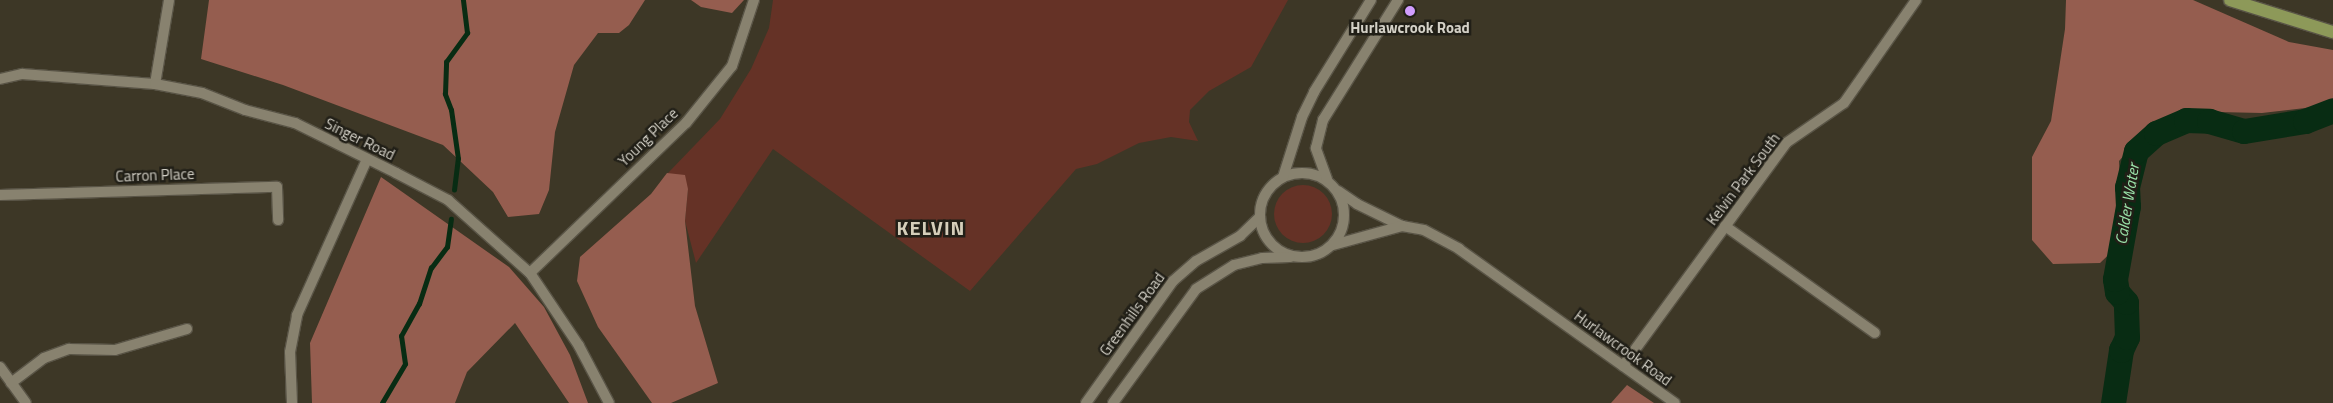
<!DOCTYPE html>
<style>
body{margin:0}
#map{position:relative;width:2333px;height:403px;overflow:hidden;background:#3d3726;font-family:"Titillium Web",sans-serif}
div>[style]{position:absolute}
.green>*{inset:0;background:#653226}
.round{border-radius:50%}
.forest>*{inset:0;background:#955d4f}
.stream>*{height:4.5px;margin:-2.25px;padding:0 2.25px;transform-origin:2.25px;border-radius:2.25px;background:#082c13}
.river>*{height:25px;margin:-12.5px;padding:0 12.5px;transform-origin:12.5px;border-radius:12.5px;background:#082c13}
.roads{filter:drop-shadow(1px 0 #595446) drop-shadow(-1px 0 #595446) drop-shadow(0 1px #595446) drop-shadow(0 -1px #595446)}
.minor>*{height:10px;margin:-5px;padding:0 5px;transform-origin:5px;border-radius:5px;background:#88826f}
.tertiary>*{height:10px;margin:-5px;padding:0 5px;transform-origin:5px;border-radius:5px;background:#88826f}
.tertiary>.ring{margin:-5px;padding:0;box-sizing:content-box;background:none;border:10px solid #88826f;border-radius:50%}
.primary>*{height:12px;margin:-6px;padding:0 6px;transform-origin:6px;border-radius:6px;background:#8d9959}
.dots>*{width:14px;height:14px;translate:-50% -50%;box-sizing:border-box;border:2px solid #211f17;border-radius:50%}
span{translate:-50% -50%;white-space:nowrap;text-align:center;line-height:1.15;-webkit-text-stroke:5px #211f17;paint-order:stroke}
.poi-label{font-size:15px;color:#d4d1c7;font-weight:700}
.street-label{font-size:15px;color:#d4d1c7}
.water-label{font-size:16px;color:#9be3aa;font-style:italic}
.district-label{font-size:20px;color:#d5ceba;font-weight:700;letter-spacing:1px}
</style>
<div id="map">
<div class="green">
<i style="clip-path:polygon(773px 0,1288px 0,1251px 67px,1209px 91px,1190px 110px,1189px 122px,1198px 141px,1171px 137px,1139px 143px,1097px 164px,1076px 169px,970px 291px,773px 149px,696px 263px,685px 221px,688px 189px,668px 173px,720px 119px,751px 69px,769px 28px)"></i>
<i class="round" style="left:1274px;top:185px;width:58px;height:58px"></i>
</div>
<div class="forest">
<i style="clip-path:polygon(209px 0,645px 0,629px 25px,619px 33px,598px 33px,574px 65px,555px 132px,549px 190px,539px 214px,508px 217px,493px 192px,443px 145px,283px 85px,201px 59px)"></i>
<i style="clip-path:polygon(691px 0,744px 0,732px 13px,701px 7px)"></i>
<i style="clip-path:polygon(2066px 0,2193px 0,2289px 42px,2333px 50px,2333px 100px,2322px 106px,2262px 113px,2217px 112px,2147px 129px,2119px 161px,2123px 241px,2100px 263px,2053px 264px,2032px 240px,2032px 157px,2051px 121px,2065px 29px)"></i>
<i style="clip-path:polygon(667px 173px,685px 175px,688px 189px,685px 221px,695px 306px,718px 383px,671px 403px,652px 403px,598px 327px,577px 281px,580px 257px,651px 194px)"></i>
<i style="clip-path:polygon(381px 177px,509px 267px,544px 307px,570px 355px,588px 403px,569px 403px,515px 323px,467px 372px,455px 403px,312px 403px,310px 343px)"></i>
<i style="clip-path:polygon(1627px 385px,1654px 403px,1611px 403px)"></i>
</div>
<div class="stream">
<i style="left:454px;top:190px;width:31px;rotate:-83deg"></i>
<i style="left:458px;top:159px;width:49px;rotate:-98.1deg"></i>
<i style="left:451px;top:110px;width:17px;rotate:-111deg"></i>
<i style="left:445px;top:94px;width:32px;rotate:-88deg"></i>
<i style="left:446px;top:62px;width:36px;rotate:-54deg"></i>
<i style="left:467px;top:33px;width:33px;rotate:-97deg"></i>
<i style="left:382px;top:403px;width:45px;rotate:-59.5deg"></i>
<i style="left:405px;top:364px;width:28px;rotate:-98deg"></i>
<i style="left:401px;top:336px;width:37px;rotate:-61deg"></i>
<i style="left:419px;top:304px;width:38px;rotate:-72deg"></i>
<i style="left:431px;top:268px;width:26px;rotate:-53deg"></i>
<i style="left:447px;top:247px;width:28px;rotate:-82deg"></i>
</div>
<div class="river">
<i style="left:2113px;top:403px;width:54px;rotate:-81.4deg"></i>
<i style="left:2121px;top:350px;width:14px;rotate:-65deg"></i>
<i style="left:2127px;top:337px;width:35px;rotate:-92deg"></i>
<i style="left:2126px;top:302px;width:13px;rotate:-132deg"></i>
<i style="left:2117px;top:292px;width:13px;rotate:-99deg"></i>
<i style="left:2115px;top:279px;width:74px;rotate:-79.9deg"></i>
<i style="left:2128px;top:206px;width:19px;rotate:-93deg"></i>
<i style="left:2127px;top:187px;width:37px;rotate:-76deg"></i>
<i style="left:2136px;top:151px;width:27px;rotate:-42deg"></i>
<i style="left:2156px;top:133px;width:33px;rotate:-23deg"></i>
<i style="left:2186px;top:120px;width:23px;rotate:2deg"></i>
<i style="left:2209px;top:121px;width:36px;rotate:16deg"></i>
<i style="left:2244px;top:131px;width:62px;rotate:-9.3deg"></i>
<i style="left:2305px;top:121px;width:30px;rotate:-21deg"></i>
</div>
<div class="roads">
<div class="minor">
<i style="left:155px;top:84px;width:85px;rotate:-80.5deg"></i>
<i style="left:0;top:195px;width:277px;rotate:-1.7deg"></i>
<i style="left:277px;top:187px;width:33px;rotate:88deg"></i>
<i style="left:1725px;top:226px;width:184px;rotate:35.5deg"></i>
<i style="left:530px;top:273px;width:216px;rotate:-43.9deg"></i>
<i style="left:686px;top:123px;width:73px;rotate:-51.1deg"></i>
<i style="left:732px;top:66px;width:70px;rotate:-71.6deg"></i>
<i style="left:1623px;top:366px;width:276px;rotate:-53.8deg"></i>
<i style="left:1786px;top:143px;width:70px;rotate:-34.6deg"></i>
<i style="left:1844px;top:103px;width:126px;rotate:-55deg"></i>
<i style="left:0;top:367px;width:44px;rotate:54.2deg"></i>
<i style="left:11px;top:383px;width:41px;rotate:-37.1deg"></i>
<i style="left:44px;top:358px;width:27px;rotate:-20deg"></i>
<i style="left:69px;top:349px;width:46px;rotate:1.2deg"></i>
<i style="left:115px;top:350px;width:75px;rotate:-16.3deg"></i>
<i style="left:292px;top:403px;width:51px;rotate:-92.2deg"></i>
<i style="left:290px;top:352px;width:38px;rotate:-79deg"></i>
<i style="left:297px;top:315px;width:171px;rotate:-65.8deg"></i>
</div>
<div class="tertiary">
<i style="left:0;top:79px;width:23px;rotate:-13deg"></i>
<i style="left:22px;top:74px;width:133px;rotate:4.3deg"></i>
<i style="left:155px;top:84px;width:48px;rotate:10.8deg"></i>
<i style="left:202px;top:93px;width:46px;rotate:21.6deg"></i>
<i style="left:245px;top:110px;width:52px;rotate:14.6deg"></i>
<i style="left:295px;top:123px;width:113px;rotate:26.3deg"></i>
<i style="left:396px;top:173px;width:59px;rotate:27.4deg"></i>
<i style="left:448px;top:200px;width:110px;rotate:41.7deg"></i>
<i style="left:530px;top:273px;width:88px;rotate:56.1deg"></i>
<i style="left:579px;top:346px;width:64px;rotate:62.2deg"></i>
<i class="ring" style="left:1260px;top:173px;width:74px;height:74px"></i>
<i style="left:1283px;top:177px;width:63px;rotate:-72.4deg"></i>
<i style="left:1302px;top:117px;width:28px;rotate:-64deg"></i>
<i style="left:1314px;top:92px;width:108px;rotate:-58.2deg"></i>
<i style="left:1327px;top:179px;width:33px;rotate:-110deg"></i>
<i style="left:1316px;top:148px;width:29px;rotate:-76deg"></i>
<i style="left:1323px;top:120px;width:142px;rotate:-58deg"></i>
<i style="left:1338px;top:191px;width:23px;rotate:34deg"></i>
<i style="left:1357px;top:204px;width:50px;rotate:26.1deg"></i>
<i style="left:1402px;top:226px;width:22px;rotate:10deg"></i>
<i style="left:1424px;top:230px;width:40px;rotate:28deg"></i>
<i style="left:1459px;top:249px;width:265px;rotate:35.5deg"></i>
<i style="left:1333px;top:245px;width:72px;rotate:-15.4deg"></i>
<i style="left:1086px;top:403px;width:150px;rotate:-54.5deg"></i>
<i style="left:1173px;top:281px;width:30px;rotate:-41deg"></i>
<i style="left:1196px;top:261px;width:51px;rotate:-29.6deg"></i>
<i style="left:1240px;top:236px;width:28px;rotate:-44deg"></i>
<i style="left:1113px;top:403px;width:141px;rotate:-53.9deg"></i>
<i style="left:1196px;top:289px;width:45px;rotate:-32.3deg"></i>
<i style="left:1234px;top:265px;width:29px;rotate:-14deg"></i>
<i style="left:1262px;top:258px;width:28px;rotate:-2deg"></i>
</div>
<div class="primary">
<i style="left:2230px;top:0;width:108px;rotate:17.3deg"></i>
</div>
</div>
<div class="dots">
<i style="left:1410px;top:11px;background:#d19dfe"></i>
</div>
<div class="poi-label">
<span style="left:1410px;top:28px">Hurlawcrook Road</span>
</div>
<div class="street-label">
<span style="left:648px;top:137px;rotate:-44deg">Young Place</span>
<span style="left:360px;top:139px;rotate:26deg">Singer Road</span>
<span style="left:155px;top:175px;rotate:-2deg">Carron Place</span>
<span style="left:1743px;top:179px;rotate:-53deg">Kelvin Park South</span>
<span style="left:1132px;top:314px;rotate:-54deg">Greenhills Road</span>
<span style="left:1623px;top:348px;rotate:36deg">Hurlawcrook Road</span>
</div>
<div class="water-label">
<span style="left:2127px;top:204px;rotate:-81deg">Calder Water</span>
</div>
<div class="district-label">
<span style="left:931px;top:227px">KELVIN</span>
</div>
</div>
